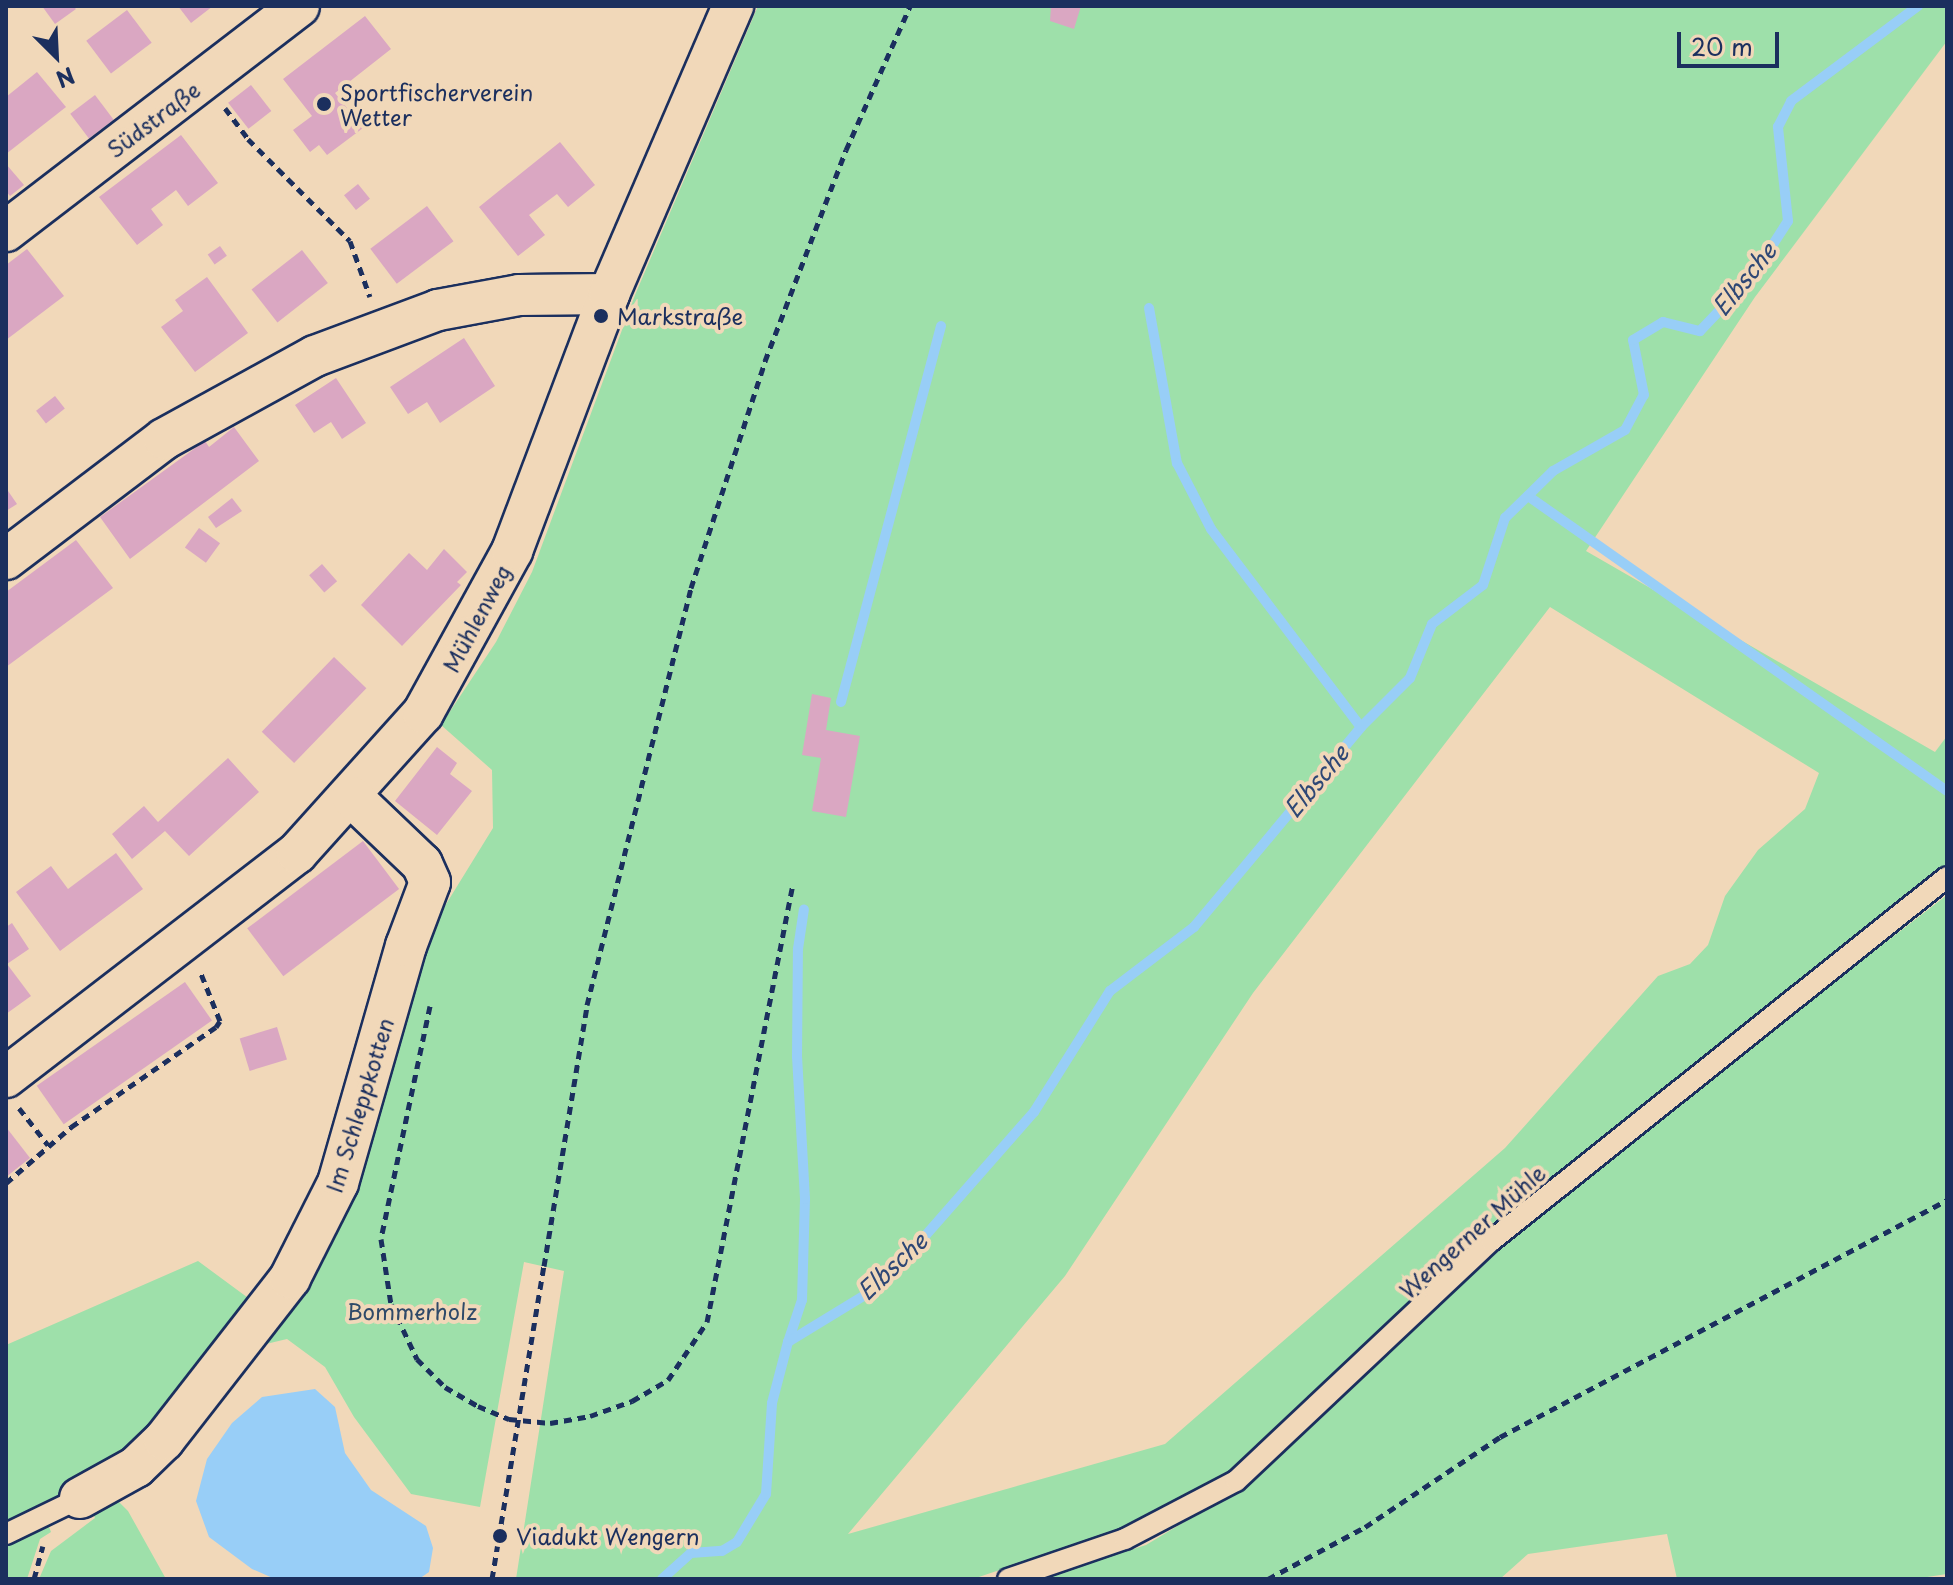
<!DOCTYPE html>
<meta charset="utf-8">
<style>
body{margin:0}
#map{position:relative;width:1953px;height:1585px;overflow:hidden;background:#f1d8b9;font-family:"Playpen Sans",sans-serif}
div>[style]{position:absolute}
.green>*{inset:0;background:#9ee0aa}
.water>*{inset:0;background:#98cef7}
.stream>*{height:10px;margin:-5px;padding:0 5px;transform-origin:5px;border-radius:5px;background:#98cef7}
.building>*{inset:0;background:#daa7c2;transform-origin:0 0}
.path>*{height:5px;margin-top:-2.5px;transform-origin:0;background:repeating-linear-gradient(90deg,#1b2f5e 0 8px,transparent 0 14px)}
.roads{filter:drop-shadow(2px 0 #1b2f5e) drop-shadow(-2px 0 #1b2f5e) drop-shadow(0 2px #1b2f5e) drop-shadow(0 -2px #1b2f5e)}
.service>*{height:20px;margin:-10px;padding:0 10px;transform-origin:10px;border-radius:10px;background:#f1d8b9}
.minor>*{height:40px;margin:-20px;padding:0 20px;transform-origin:20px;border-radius:20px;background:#f1d8b9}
.path-bridge>*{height:5px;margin-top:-2.5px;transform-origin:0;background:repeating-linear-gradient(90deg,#1b2f5e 0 8px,transparent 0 14px)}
.dots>*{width:22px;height:22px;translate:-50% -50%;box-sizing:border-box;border:4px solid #f1d8b9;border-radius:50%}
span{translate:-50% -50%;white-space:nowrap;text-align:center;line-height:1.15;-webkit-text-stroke:8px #f1d8b9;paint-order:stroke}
.poi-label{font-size:22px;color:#1b2f5e}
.left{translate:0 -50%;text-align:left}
.street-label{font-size:22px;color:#1b2f5e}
.park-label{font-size:22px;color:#2f4a69}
.water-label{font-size:24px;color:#2e4775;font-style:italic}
.frame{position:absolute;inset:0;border:8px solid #1b2f5e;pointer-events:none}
.north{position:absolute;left:16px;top:16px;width:80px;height:80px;-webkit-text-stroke:6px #f1d8b9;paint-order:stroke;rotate:156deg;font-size:22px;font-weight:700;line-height:32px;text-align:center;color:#1b2f5e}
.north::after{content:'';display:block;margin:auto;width:28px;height:36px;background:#1b2f5e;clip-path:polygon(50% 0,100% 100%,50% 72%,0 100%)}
.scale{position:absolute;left:1677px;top:32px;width:102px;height:36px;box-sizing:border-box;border:4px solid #1b2f5e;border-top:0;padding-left:10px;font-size:24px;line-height:28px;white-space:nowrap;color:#1b2f5e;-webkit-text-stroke:6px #f1d8b9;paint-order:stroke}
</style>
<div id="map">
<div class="green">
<i style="clip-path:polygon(evenodd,758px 6px,1947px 6px,1947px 41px,1755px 297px,1586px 551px,1935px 752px,1947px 736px,1947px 868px,1485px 1231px,1318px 1398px,1241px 1466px,1199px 1494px,1141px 1522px,973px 1579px,516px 1579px,564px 1271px,524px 1262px,480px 1507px,411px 1494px,354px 1417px,325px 1367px,287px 1339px,266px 1344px,260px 1339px,278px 1331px,322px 1262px,323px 1232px,419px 948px,493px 828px,492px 770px,441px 725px,496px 642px,532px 572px,635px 295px,758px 6px,1550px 607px,1819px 773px,1805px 809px,1758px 850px,1725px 896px,1708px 945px,1690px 964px,1658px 976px,1505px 1148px,1165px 1444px,848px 1534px,1065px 1276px,1253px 993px,1550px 607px)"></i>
<i style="clip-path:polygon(1947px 895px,1947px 1574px,1914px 1579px,1677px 1579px,1667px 1534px,1528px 1554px,1500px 1579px,1039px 1579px,1146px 1545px,1244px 1486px,1457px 1284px,1698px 1087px)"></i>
<i style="clip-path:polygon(198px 1261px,259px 1306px,138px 1445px,65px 1481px,68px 1491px,6px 1521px,6px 1345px)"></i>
<i style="clip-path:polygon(104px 1500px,118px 1501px,128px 1511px,166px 1579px,39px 1579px,51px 1551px,95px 1518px,89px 1505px)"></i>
<i style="clip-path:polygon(48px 1524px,51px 1532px,40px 1539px,27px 1579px,6px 1579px,6px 1545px)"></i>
</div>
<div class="water">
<i style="clip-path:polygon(315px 1389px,335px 1407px,345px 1453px,371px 1490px,426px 1526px,433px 1548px,429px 1572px,419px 1579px,275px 1579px,252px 1569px,209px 1537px,196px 1501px,207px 1459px,232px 1423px,262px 1397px)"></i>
</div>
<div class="stream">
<i style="left:1149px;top:308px;width:158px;rotate:79.8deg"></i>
<i style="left:1177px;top:463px;width:74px;rotate:62.7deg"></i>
<i style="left:1211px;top:529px;width:248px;rotate:52.9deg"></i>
<i style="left:1528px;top:496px;width:512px;rotate:35.15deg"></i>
<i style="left:841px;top:702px;width:389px;rotate:-75.1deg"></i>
<i style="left:788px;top:1342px;width:44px;rotate:-71.6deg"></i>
<i style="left:802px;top:1300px;width:101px;rotate:-88.3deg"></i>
<i style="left:805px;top:1199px;width:142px;rotate:-93.2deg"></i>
<i style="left:797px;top:1057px;width:108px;rotate:-89.5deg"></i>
<i style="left:798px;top:949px;width:40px;rotate:-81.5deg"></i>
<i style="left:662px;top:1579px;width:39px;rotate:-42deg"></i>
<i style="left:691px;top:1553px;width:31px;rotate:-4deg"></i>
<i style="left:722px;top:1551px;width:17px;rotate:-31deg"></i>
<i style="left:737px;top:1542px;width:56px;rotate:-58.9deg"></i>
<i style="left:766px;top:1494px;width:91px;rotate:-86.2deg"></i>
<i style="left:772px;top:1403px;width:63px;rotate:-75.3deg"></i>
<i style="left:788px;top:1342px;width:96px;rotate:-31.4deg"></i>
<i style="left:870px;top:1292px;width:68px;rotate:-45deg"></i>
<i style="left:918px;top:1244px;width:176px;rotate:-48.7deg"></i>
<i style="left:1034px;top:1112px;width:143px;rotate:-57.9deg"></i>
<i style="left:1110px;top:991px;width:106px;rotate:-37.3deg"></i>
<i style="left:1194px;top:927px;width:261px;rotate:-50.1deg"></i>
<i style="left:1361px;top:727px;width:69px;rotate:-45deg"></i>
<i style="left:1410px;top:678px;width:58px;rotate:-67.8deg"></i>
<i style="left:1432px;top:624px;width:64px;rotate:-37.4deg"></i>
<i style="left:1483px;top:585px;width:71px;rotate:-71.8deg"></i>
<i style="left:1505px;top:518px;width:67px;rotate:-44.4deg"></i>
<i style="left:1553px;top:471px;width:83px;rotate:-29.7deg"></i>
<i style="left:1625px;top:430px;width:40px;rotate:-62deg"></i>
<i style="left:1644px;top:395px;width:56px;rotate:-101.3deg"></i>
<i style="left:1633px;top:340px;width:35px;rotate:-31deg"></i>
<i style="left:1663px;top:322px;width:38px;rotate:14deg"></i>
<i style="left:1700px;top:331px;width:79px;rotate:-46.5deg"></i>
<i style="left:1754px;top:274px;width:63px;rotate:-57.3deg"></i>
<i style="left:1788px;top:221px;width:95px;rotate:-96.1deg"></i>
<i style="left:1778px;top:127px;width:29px;rotate:-63deg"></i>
<i style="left:1791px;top:101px;width:159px;rotate:-36.8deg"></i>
</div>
<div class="building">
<i style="clip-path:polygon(42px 6px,73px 6px,76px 9px,55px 24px)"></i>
<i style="clip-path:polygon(178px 6px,213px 6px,191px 23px)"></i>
<i style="clip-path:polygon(1051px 6px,1081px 6px,1074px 29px,1050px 21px)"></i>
<i style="left:127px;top:10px;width:41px;height:51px;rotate:53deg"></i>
<i style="clip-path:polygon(365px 16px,391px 49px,335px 93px,363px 128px,327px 155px,319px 145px,310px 152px,293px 130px,312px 116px,283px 79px)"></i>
<i style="clip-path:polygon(37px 72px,66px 107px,6px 154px,6px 97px)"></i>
<i style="left:251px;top:85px;width:33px;height:29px;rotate:52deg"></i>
<i style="left:95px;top:95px;width:31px;height:31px;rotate:53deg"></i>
<i style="clip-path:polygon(181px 135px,218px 183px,188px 206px,176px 190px,163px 200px,151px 209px,163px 225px,137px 245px,99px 197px)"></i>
<i style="clip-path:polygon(560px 142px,595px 185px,568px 207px,557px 194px,529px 215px,545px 235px,518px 256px,479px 207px)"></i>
<i style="clip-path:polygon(6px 164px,24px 185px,10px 196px,6px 191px)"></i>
<i style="left:358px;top:184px;width:19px;height:18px;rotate:51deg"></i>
<i style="left:427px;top:206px;width:44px;height:71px;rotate:53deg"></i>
<i style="left:220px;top:246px;width:12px;height:15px;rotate:55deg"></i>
<i style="clip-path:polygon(27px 249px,64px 296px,6px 340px,6px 265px)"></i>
<i style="left:302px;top:250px;width:42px;height:64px;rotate:52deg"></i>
<i style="clip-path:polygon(207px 277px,248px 333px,195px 372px,161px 327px,183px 311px,175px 300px)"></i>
<i style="clip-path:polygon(464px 338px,495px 386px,440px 423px,427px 402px,408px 414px,390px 387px)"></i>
<i style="clip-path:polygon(336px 378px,366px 423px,342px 439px,331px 422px,314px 433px,295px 405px)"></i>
<i style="left:55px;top:396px;width:16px;height:24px;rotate:52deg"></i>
<i style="clip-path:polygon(234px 427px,259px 461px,130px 559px,100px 517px,205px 441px,209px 447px)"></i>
<i style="clip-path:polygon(6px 488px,17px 504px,6px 511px)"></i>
<i style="clip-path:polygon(232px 498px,242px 511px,216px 528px,208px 517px)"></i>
<i style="left:199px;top:528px;width:26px;height:24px;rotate:36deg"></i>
<i style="clip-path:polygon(76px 540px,113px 588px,6px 667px,6px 592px)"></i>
<i style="clip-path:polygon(444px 549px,467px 572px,457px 582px,461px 585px,402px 646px,361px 605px,409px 553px,427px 570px)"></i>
<i style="left:322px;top:564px;width:23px;height:17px;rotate:49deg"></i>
<i style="left:334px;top:657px;width:45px;height:104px;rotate:44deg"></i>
<i style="clip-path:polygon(812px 694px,831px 698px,826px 730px,860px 736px,846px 817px,812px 811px,821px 758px,802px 755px)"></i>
<i style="clip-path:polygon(437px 747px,457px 763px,450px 774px,472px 791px,437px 835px,395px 801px)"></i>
<i style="clip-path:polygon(228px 758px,259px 792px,189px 856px,165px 831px,132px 859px,112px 834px,144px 806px,158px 822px)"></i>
<i style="left:363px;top:841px;width:60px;height:145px;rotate:53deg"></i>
<i style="clip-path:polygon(116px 853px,143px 889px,60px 951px,16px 892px,51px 866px,68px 889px)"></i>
<i style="clip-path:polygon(12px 923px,29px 949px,7px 964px,31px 996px,6px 1014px,6px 927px)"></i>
<i style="left:185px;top:982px;width:47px;height:181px;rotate:55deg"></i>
<i style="left:277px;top:1027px;width:34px;height:39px;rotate:73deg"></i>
<i style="clip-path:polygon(6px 1127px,30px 1158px,6px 1177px)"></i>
</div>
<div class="path">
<i style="left:225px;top:108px;width:39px;rotate:53deg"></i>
<i style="left:248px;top:139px;width:144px;rotate:45deg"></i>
<i style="left:350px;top:241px;width:59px;rotate:70.3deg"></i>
<i style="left:430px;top:1006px;width:238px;rotate:101.9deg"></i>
<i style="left:381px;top:1239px;width:66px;rotate:81.3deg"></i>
<i style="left:391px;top:1304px;width:61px;rotate:64.7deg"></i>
<i style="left:417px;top:1359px;width:40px;rotate:45deg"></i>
<i style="left:445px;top:1387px;width:38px;rotate:30deg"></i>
<i style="left:478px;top:1406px;width:34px;rotate:23deg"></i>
<i style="left:509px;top:1419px;width:41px;rotate:5.6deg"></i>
<i style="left:550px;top:1423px;width:41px;rotate:-9.9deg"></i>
<i style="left:590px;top:1416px;width:45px;rotate:-19.7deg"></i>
<i style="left:632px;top:1401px;width:42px;rotate:-30.3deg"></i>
<i style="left:668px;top:1380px;width:70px;rotate:-56.1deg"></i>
<i style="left:707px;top:1322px;width:446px;rotate:-78.9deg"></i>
<i style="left:19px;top:1108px;width:47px;rotate:51.9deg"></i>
<i style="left:6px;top:1183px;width:86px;rotate:-40.7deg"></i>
<i style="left:71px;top:1127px;width:176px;rotate:-34.6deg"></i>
<i style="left:216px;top:1027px;width:7px;rotate:-56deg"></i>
<i style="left:220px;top:1021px;width:54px;rotate:-111.8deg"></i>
<i style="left:544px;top:1266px;width:265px;rotate:-80.6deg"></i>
<i style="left:587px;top:1005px;width:430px;rotate:-76deg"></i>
<i style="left:691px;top:588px;width:239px;rotate:-71.9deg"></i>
<i style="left:765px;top:361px;width:226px;rotate:-69deg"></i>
<i style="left:846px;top:150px;width:158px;rotate:-66deg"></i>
<i style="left:34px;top:1579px;width:34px;rotate:-75deg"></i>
<i style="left:1268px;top:1579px;width:110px;rotate:-28.2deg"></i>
<i style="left:1365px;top:1527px;width:162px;rotate:-33.7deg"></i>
<i style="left:1500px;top:1437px;width:506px;rotate:-27.93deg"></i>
</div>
<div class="roads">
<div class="service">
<i style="left:6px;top:1534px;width:82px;rotate:-25.9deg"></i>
<i style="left:1008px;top:1579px;width:124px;rotate:-18.9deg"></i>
<i style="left:1125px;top:1539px;width:125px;rotate:-27.6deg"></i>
<i style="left:1236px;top:1481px;width:350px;rotate:-43.3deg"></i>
<i style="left:1491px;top:1241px;width:583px;rotate:-38.6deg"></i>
</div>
<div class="minor">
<i style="left:6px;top:231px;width:369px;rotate:-37.5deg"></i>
<i style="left:6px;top:559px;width:198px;rotate:-37.2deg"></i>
<i style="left:164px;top:439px;width:172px;rotate:-28.8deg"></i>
<i style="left:315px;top:356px;width:131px;rotate:-20.5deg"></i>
<i style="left:438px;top:310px;width:82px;rotate:-10.5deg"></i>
<i style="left:519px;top:295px;width:90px;rotate:-0.6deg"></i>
<i style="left:6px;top:1077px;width:367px;rotate:-37.6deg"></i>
<i style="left:297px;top:853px;width:188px;rotate:-48deg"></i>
<i style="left:423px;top:713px;width:185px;rotate:-61.2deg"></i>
<i style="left:512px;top:551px;width:275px;rotate:-69.3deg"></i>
<i style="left:609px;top:294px;width:314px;rotate:-66.7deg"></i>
<i style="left:80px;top:1498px;width:64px;rotate:-29deg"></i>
<i style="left:136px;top:1467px;width:39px;rotate:-44deg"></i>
<i style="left:164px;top:1440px;width:205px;rotate:-52.1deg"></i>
<i style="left:290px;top:1278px;width:106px;rotate:-63.2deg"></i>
<i style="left:338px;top:1183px;width:247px;rotate:-74deg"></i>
<i style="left:406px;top:946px;width:68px;rotate:-69.4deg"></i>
<i style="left:430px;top:882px;width:20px;rotate:-114deg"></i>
<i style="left:422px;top:864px;width:97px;rotate:-136.3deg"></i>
</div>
</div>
<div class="path-bridge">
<i style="left:492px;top:1579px;width:317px;rotate:-80.6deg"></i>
</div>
<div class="dots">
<i style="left:324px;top:104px;background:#1b2f5e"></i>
<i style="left:601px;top:316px;background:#1b2f5e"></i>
<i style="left:500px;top:1536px;background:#1b2f5e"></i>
</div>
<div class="poi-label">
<span class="left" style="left:340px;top:104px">Sportfischerverein<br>Wetter</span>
<span class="left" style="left:617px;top:316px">Markstraße</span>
<span class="left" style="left:516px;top:1536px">Viadukt Wengern</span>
</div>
<div class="street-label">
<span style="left:153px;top:119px;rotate:-37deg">Südstraße</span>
<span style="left:476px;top:618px;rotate:-62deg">Mühlenweg</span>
<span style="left:359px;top:1105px;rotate:-73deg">Im Schleppkotten</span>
<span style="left:1472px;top:1231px;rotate:-42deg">Wengerner Mühle</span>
</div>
<div class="park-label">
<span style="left:412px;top:1311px">Bommerholz</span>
</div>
<div class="water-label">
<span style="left:1744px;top:279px;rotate:-51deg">Elbsche</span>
<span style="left:1316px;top:781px;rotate:-50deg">Elbsche</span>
<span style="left:892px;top:1266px;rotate:-43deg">Elbsche</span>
</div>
<div class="frame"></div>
<div class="north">N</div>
<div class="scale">20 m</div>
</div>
